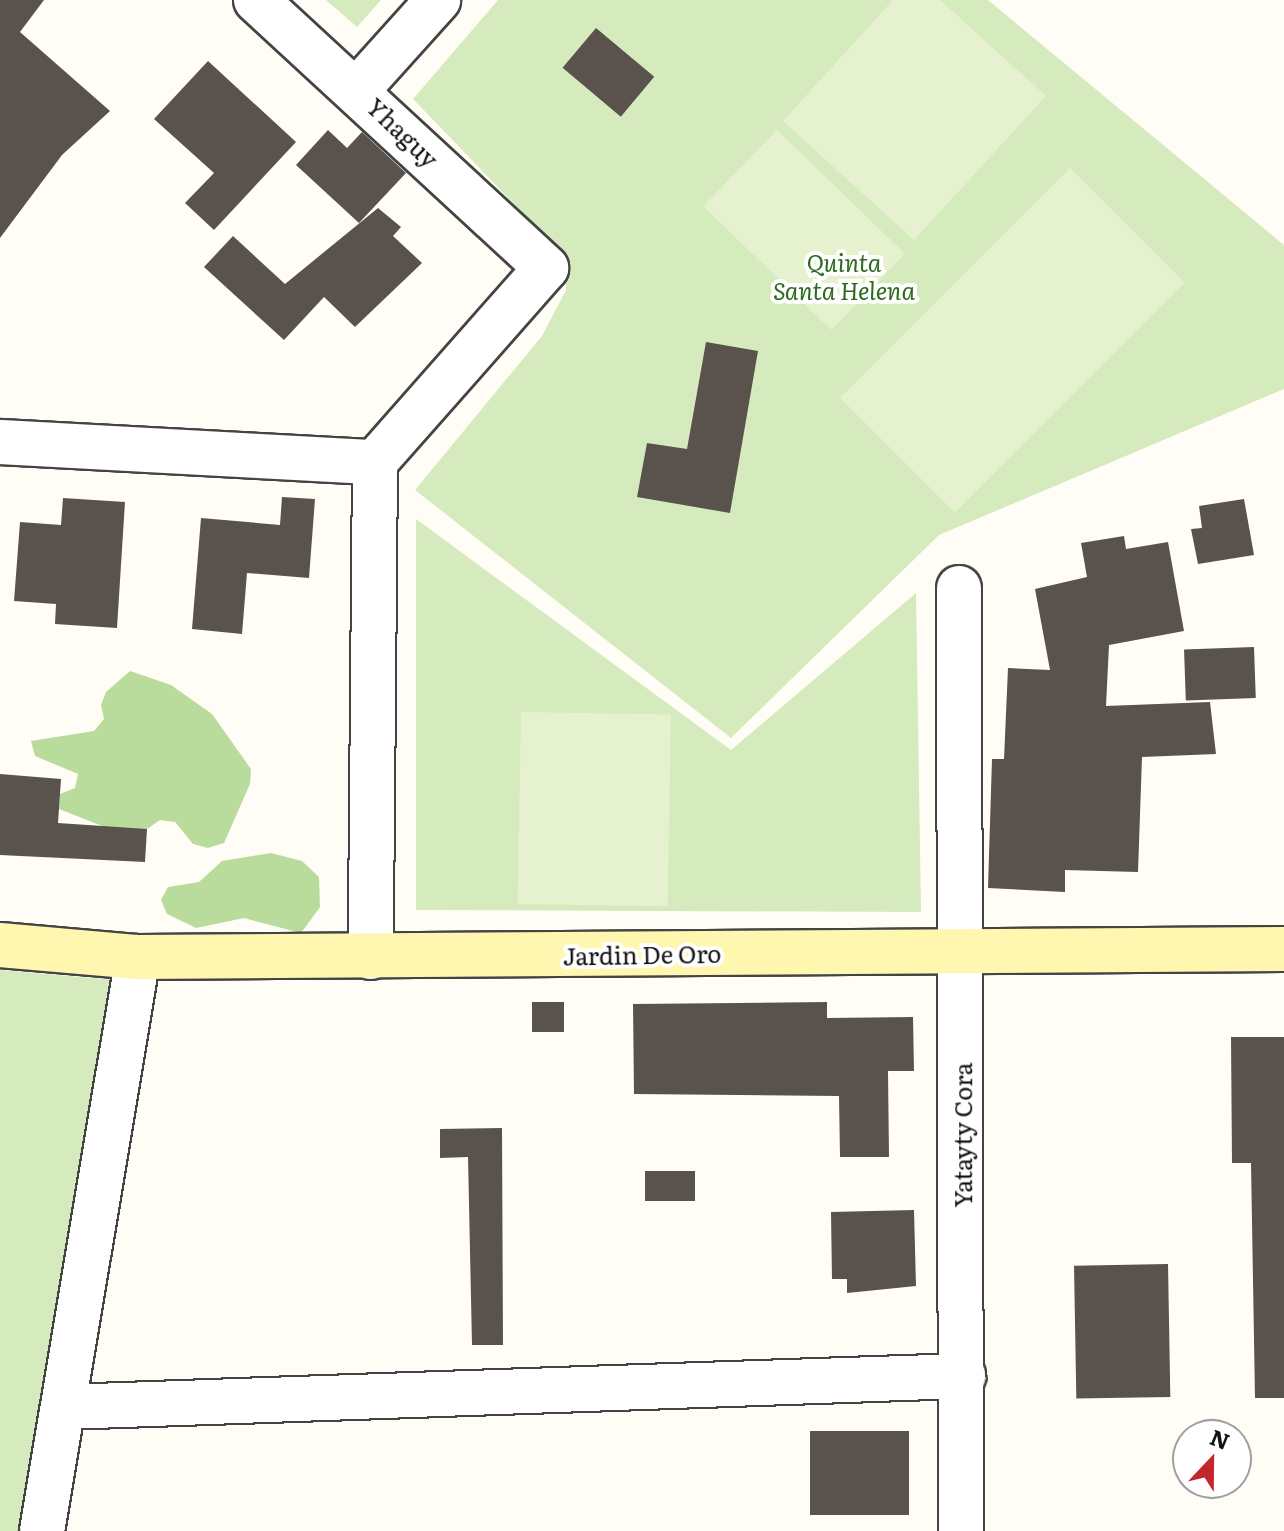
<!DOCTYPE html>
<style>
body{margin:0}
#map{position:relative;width:1284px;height:1531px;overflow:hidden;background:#fffdf5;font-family:Literata,serif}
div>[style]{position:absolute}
.green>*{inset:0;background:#d5ebbd}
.forest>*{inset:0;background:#b9dc9c}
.pitch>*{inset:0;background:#e6f2cf;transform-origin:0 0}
.building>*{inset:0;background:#5a524d;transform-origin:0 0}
.roads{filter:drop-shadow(2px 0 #444) drop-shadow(-2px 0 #444) drop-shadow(0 2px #444) drop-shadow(0 -2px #444)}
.street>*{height:44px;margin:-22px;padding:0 22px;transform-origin:22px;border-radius:22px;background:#fff}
.secondary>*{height:44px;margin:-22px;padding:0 22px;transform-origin:22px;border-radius:22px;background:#fff6b0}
span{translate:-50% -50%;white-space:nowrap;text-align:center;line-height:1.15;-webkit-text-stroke:8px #fff;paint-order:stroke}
.street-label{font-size:24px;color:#111}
.park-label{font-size:24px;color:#2f6b1f;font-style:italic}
.north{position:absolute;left:1172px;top:1419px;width:80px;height:80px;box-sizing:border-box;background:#fff;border:2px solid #a0a0a0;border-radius:50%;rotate:22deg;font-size:22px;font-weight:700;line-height:32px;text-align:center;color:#111}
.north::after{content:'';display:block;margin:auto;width:28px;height:36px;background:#c4262e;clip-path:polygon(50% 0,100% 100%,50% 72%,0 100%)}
</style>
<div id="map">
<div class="green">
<i style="clip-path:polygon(326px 0,381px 0,357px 27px)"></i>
<i style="clip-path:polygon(498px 0,988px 0,1284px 245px,1284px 389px,939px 535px,731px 738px,415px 490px,542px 336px,566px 290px,566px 258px,413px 99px)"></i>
<i style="clip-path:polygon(416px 519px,731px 750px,916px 593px,921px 912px,416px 910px)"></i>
<i style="clip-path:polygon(0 970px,115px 980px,35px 1531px,0 1531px)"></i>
</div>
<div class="forest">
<i style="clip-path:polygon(130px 671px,171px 685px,212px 714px,251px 769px,250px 784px,224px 843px,208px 848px,193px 844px,175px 822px,160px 820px,147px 829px,115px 831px,59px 809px,60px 794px,75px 788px,78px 774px,35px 756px,31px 741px,94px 731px,104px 719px,101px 705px,106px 692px)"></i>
<i style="clip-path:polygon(271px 853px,302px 861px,319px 877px,320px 907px,301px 933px,244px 918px,196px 928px,167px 914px,161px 900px,168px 887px,199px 882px,222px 861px)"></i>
</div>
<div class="pitch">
<i style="clip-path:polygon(893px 0,940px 0,1046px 96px,914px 240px,783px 121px)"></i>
<i style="left:777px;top:130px;width:178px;height:106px;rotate:44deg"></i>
<i style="left:1070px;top:168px;width:162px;height:325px;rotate:45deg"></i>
<i style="left:521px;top:712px;width:150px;height:192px;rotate:1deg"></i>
</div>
<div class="building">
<i style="clip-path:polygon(0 0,44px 0,20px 32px,110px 111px,62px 155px,0 238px)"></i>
<i style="left:596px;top:28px;width:76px;height:52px;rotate:40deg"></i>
<i style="clip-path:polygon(208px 61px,296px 142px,214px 230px,185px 203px,214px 173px,154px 119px)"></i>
<i style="clip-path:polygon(328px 130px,347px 148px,362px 132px,406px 173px,359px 223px,296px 165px)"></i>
<i style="clip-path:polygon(378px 208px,401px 227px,393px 236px,422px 263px,355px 327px,324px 297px,284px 340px,204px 267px,233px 236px,285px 284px)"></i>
<i style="clip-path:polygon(706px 342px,758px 351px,730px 513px,637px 497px,647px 443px,687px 449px)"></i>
<i style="clip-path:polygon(282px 497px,315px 499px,309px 578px,247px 573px,242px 634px,192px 629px,201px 518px,280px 525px)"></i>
<i style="clip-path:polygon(63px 498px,125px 502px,117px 628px,55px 624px,56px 604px,14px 601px,20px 522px,61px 525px)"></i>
<i style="clip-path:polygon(1244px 499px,1254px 555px,1198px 564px,1191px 529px,1202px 528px,1199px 506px)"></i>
<i style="clip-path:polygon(1124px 536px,1126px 549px,1168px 542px,1184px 631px,1109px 645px,1106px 706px,1210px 702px,1216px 754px,1142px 757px,1138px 872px,1065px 870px,1065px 892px,988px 888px,992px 759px,1004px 759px,1008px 668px,1050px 670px,1035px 589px,1087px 577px,1081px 543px)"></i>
<i style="left:1254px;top:647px;width:51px;height:70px;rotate:88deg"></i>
<i style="clip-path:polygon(0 774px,61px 779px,58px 823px,147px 829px,145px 862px,0 855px)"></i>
<i style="left:532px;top:1002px;width:32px;height:30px"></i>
<i style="clip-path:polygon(827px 1002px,827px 1018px,913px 1017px,914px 1071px,888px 1071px,889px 1157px,840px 1157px,839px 1096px,634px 1094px,633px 1004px)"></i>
<i style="clip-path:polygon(1231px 1037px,1284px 1037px,1284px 1398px,1255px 1398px,1251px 1163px,1232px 1163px)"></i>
<i style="clip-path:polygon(502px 1128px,503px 1345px,472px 1345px,468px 1157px,440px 1158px,440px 1129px)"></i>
<i style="left:695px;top:1171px;width:30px;height:50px;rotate:90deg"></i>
<i style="clip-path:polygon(914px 1210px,916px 1286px,847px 1293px,847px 1279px,832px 1279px,831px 1212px)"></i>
<i style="left:1168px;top:1264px;width:133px;height:94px;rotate:89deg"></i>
<i style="left:909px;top:1431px;width:84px;height:99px;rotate:90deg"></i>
</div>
<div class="roads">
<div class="street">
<i style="left:256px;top:0;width:395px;rotate:42.7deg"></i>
<i style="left:546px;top:268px;width:259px;rotate:131.4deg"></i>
<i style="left:375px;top:462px;width:495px;rotate:90.5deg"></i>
<i style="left:358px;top:89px;width:120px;rotate:-48deg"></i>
<i style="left:0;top:442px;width:376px;rotate:3.1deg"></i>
<i style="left:959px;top:588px;width:943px;rotate:89.88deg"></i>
<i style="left:65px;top:1407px;width:899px;rotate:-1.98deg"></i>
<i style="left:42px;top:1531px;width:582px;rotate:-80.51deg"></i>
</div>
<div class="secondary">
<i style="left:0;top:945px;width:139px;rotate:5deg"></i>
<i style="left:138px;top:957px;width:1146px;rotate:-0.4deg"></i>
</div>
</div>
<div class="street-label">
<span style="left:403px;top:132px;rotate:44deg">Yhaguy</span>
<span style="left:642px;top:954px;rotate:-1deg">Jardin De Oro</span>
<span style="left:962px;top:1135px;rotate:-90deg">Yatayty Cora</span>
</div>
<div class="park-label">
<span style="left:844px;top:276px">Quinta<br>Santa Helena</span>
</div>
<div class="north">N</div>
</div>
